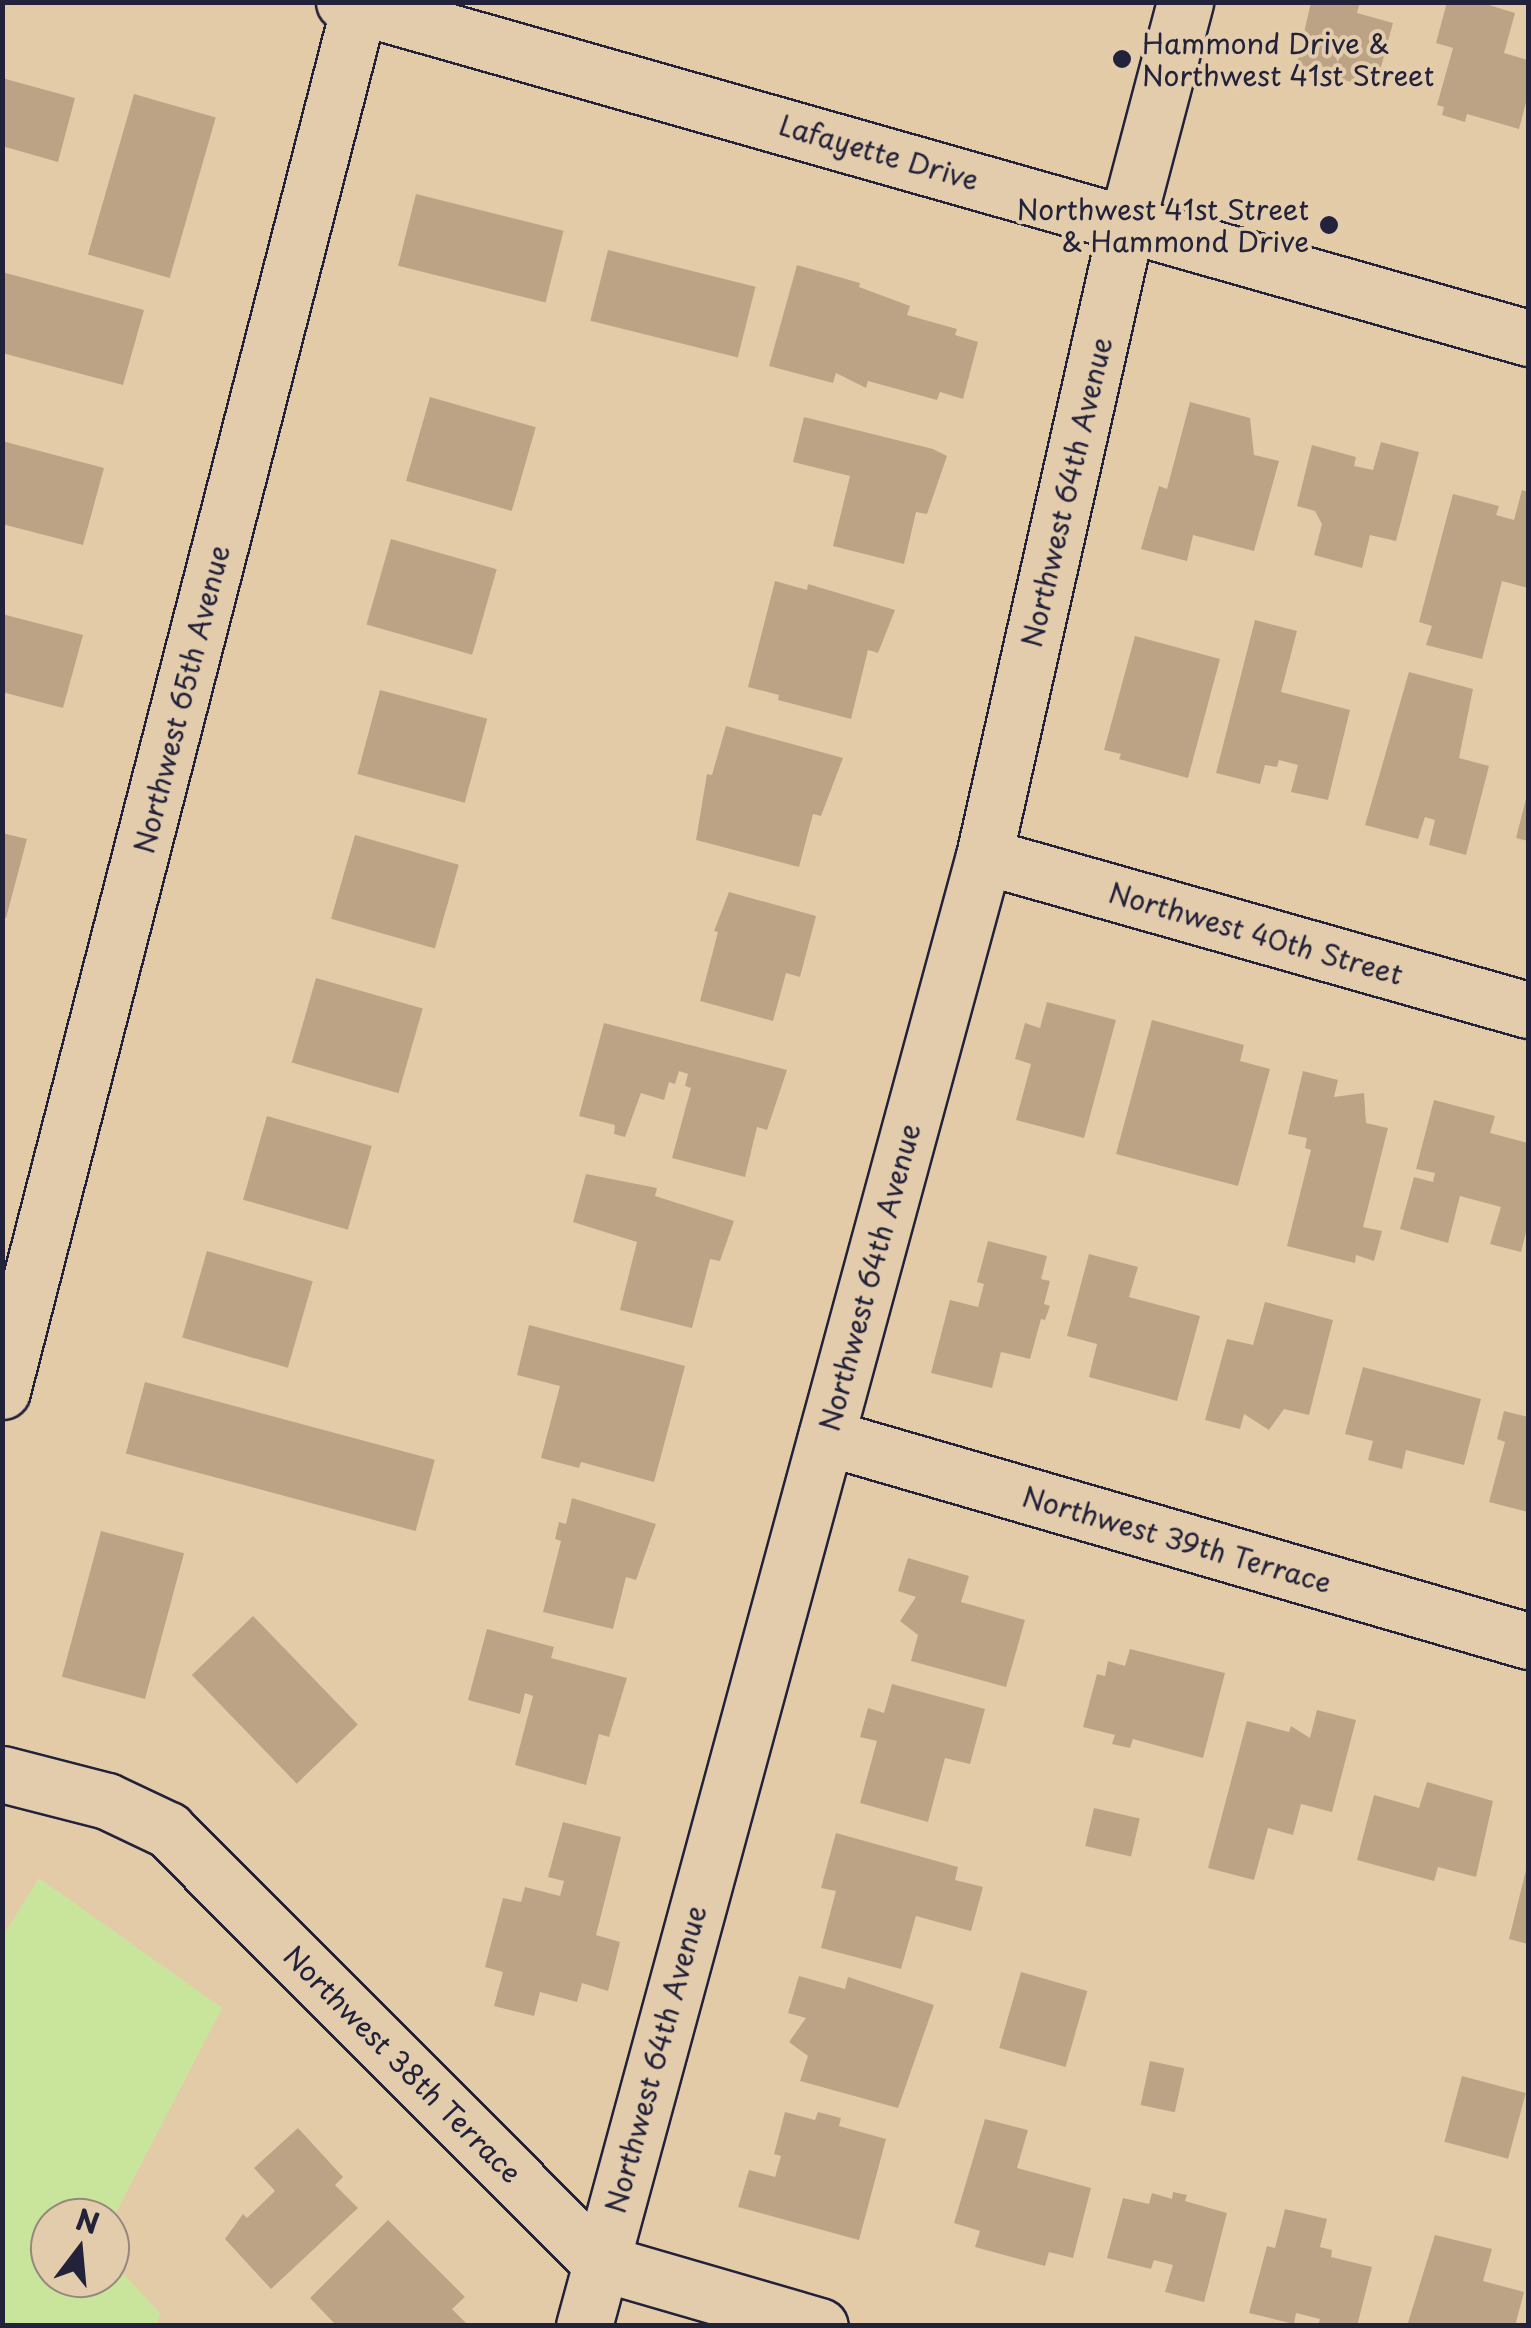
<!DOCTYPE html>
<style>
body{margin:0}
#map{position:relative;width:1531px;height:2328px;overflow:hidden;background:#e4cba8;font-family:"Playpen Sans",sans-serif}
div>[style]{position:absolute}
.green>*{inset:0;background:#c9e59c}
.building>*{inset:0;background:#bca385;transform-origin:0 0}
.roads{filter:drop-shadow(2px 0 #22223b) drop-shadow(-2px 0 #22223b) drop-shadow(0 2px #22223b) drop-shadow(0 -2px #22223b)}
.minor>*{height:55px;margin:-27.5px;padding:0 27.5px;transform-origin:27.5px;border-radius:27.5px;background:#e3ccac}
.dots>*{width:28px;height:28px;translate:-50% -50%;box-sizing:border-box;border:5px solid #e3ccac;border-radius:50%}
span{translate:-50% -50%;white-space:nowrap;text-align:center;line-height:1.15;-webkit-text-stroke:8px #e3ccac;paint-order:stroke}
.poi-label{font-size:28px;color:#22223b}
.left{translate:0 -50%;text-align:left}
.right{translate:-100% -50%;text-align:right}
.street-label{font-size:28px;color:#22223b}
.frame{position:absolute;inset:0;border:5px solid #22223b;pointer-events:none}
.north{position:absolute;left:30px;top:2198px;width:100px;height:100px;box-sizing:border-box;background:#e3ccac;border:2px solid #96887f;border-radius:50%;rotate:16deg;font-size:28px;font-weight:700;line-height:40px;text-align:center;color:#22223b}
.north::after{content:'';display:block;margin:auto;width:35px;height:45px;background:#22223b;clip-path:polygon(50% 0,100% 100%,50% 72%,0 100%)}
</style>
<div id="map">
<div class="green">
<i style="clip-path:polygon(39px 1878px,222px 2008px,110px 2224px,110px 2218px,50px 2218px,50px 2278px,110px 2278px,110px 2260px,160px 2313px,157px 2325px,3px 2325px,3px 1936px)"></i>
</div>
<div class="building">
<i style="clip-path:polygon(1311px 2px,1360px 2px,1357px 13px,1393px 23px,1375px 89px,1320px 73px,1318px 80px,1300px 75px,1302px 69px,1296px 68px)"></i>
<i style="clip-path:polygon(1447px 2px,1479px 2px,1515px 13px,1504px 53px,1528px 60px,1528px 95px,1519px 129px,1467px 114px,1465px 122px,1442px 115px,1444px 107px,1437px 105px,1453px 48px,1436px 43px)"></i>
<i style="clip-path:polygon(2px 78px,75px 98px,58px 162px,2px 146px)"></i>
<i style="left:134px;top:94px;width:85px;height:167px;rotate:16deg"></i>
<i style="left:416px;top:194px;width:152px;height:74px;rotate:14deg"></i>
<i style="left:608px;top:250px;width:152px;height:73px;rotate:14deg"></i>
<i style="clip-path:polygon(797px 265px,860px 283px,859px 287px,910px 306px,907px 315px,957px 329px,955px 335px,978px 342px,963px 399px,940px 392px,937px 400px,868px 381px,866px 388px,836px 373px,833px 383px,769px 366px)"></i>
<i style="clip-path:polygon(2px 272px,144px 310px,123px 385px,2px 353px)"></i>
<i style="left:430px;top:397px;width:110px;height:87px;rotate:16deg"></i>
<i style="clip-path:polygon(1190px 402px,1250px 418px,1254px 455px,1279px 461px,1254px 551px,1193px 535px,1187px 561px,1141px 549px,1159px 486px,1167px 489px)"></i>
<i style="clip-path:polygon(804px 417px,933px 449px,947px 456px,927px 514px,916px 512px,904px 564px,833px 546px,850px 476px,793px 462px)"></i>
<i style="clip-path:polygon(2px 441px,104px 468px,83px 545px,2px 524px)"></i>
<i style="clip-path:polygon(1381px 442px,1419px 452px,1396px 541px,1370px 535px,1362px 568px,1314px 555px,1322px 524px,1315px 511px,1297px 506px,1312px 445px,1356px 457px,1354px 466px,1373px 470px)"></i>
<i style="clip-path:polygon(1522px 490px,1528px 492px,1528px 588px,1502px 581px,1482px 659px,1426px 645px,1432px 626px,1419px 622px,1453px 494px,1499px 506px,1496px 515px,1514px 520px)"></i>
<i style="left:391px;top:539px;width:110px;height:89px;rotate:16deg"></i>
<i style="clip-path:polygon(775px 581px,807px 590px,808px 584px,895px 610px,878px 653px,868px 650px,851px 719px,778px 700px,779px 695px,748px 687px)"></i>
<i style="clip-path:polygon(2px 614px,83px 635px,63px 708px,2px 692px)"></i>
<i style="clip-path:polygon(1255px 620px,1297px 631px,1281px 692px,1350px 710px,1328px 800px,1291px 792px,1298px 765px,1279px 760px,1277px 767px,1265px 765px,1260px 784px,1216px 773px)"></i>
<i style="clip-path:polygon(1135px 636px,1220px 659px,1188px 778px,1119px 759px,1121px 754px,1104px 750px)"></i>
<i style="clip-path:polygon(1409px 672px,1473px 689px,1459px 758px,1489px 766px,1466px 855px,1429px 845px,1435px 820px,1425px 817px,1418px 839px,1365px 825px)"></i>
<i style="left:380px;top:690px;width:111px;height:87px;rotate:15deg"></i>
<i style="clip-path:polygon(726px 726px,843px 758px,821px 816px,813px 814px,799px 867px,696px 840px,707px 774px,712px 775px)"></i>
<i style="clip-path:polygon(1527px 795px,1528px 796px,1528px 841px,1516px 838px)"></i>
<i style="clip-path:polygon(2px 833px,27px 839px,6px 918px,2px 917px)"></i>
<i style="left:355px;top:835px;width:108px;height:87px;rotate:16deg"></i>
<i style="clip-path:polygon(729px 892px,816px 916px,800px 977px,786px 973px,773px 1021px,700px 1001px,718px 932px,714px 931px)"></i>
<i style="left:316px;top:978px;width:111px;height:88px;rotate:16deg"></i>
<i style="clip-path:polygon(1047px 1002px,1116px 1020px,1084px 1138px,1016px 1120px,1031px 1064px,1015px 1059px,1025px 1023px,1040px 1028px)"></i>
<i style="clip-path:polygon(1152px 1020px,1244px 1045px,1240px 1061px,1270px 1069px,1238px 1186px,1116px 1154px)"></i>
<i style="clip-path:polygon(604px 1023px,787px 1070px,767px 1130px,757px 1127px,745px 1177px,672px 1158px,691px 1088px,685px 1086px,688px 1074px,679px 1071px,675px 1084px,669px 1082px,664px 1100px,641px 1093px,625px 1137px,614px 1134px,615px 1125px,579px 1116px)"></i>
<i style="clip-path:polygon(1303px 1071px,1338px 1080px,1334px 1097px,1364px 1093px,1366px 1123px,1388px 1128px,1363px 1227px,1382px 1231px,1374px 1261px,1356px 1255px,1355px 1263px,1287px 1246px,1311px 1150px,1305px 1148px,1307px 1138px,1288px 1134px)"></i>
<i style="clip-path:polygon(1434px 1100px,1495px 1116px,1490px 1133px,1528px 1143px,1528px 1224px,1521px 1252px,1490px 1244px,1501px 1207px,1460px 1196px,1448px 1243px,1400px 1229px,1414px 1177px,1433px 1182px,1435px 1173px,1416px 1169px)"></i>
<i style="left:267px;top:1116px;width:109px;height:87px;rotate:16deg"></i>
<i style="clip-path:polygon(586px 1174px,657px 1188px,655px 1196px,734px 1221px,720px 1261px,710px 1259px,692px 1328px,620px 1310px,637px 1242px,573px 1222px)"></i>
<i style="clip-path:polygon(988px 1241px,1047px 1256px,1041px 1279px,1050px 1281px,1044px 1304px,1050px 1306px,1045px 1320px,1041px 1319px,1030px 1359px,1001px 1352px,992px 1388px,931px 1373px,950px 1300px,978px 1307px,984px 1284px,977px 1282px)"></i>
<i style="left:207px;top:1251px;width:110px;height:90px;rotate:16deg"></i>
<i style="clip-path:polygon(1089px 1254px,1138px 1267px,1129px 1297px,1200px 1316px,1177px 1401px,1089px 1377px,1097px 1344px,1067px 1336px)"></i>
<i style="clip-path:polygon(1265px 1302px,1333px 1320px,1309px 1415px,1284px 1409px,1269px 1430px,1244px 1414px,1240px 1429px,1205px 1420px,1227px 1339px,1253px 1345px)"></i>
<i style="clip-path:polygon(529px 1325px,685px 1366px,654px 1482px,581px 1462px,579px 1468px,541px 1458px,560px 1386px,517px 1375px)"></i>
<i style="clip-path:polygon(1363px 1367px,1481px 1399px,1464px 1465px,1406px 1450px,1402px 1469px,1368px 1460px,1373px 1441px,1345px 1434px)"></i>
<i style="left:145px;top:1382px;width:300px;height:74px;rotate:15deg"></i>
<i style="clip-path:polygon(1504px 1411px,1528px 1417px,1528px 1512px,1489px 1502px,1505px 1442px,1497px 1439px)"></i>
<i style="clip-path:polygon(572px 1498px,656px 1524px,636px 1580px,626px 1577px,613px 1629px,543px 1612px,561px 1541px,555px 1539px,559px 1522px,566px 1524px)"></i>
<i style="left:101px;top:1531px;width:86px;height:151px;rotate:15deg"></i>
<i style="clip-path:polygon(908px 1558px,969px 1576px,961px 1602px,1025px 1620px,1006px 1687px,911px 1661px,918px 1635px,900px 1621px,916px 1597px,898px 1591px)"></i>
<i style="left:253px;top:1616px;width:151px;height:85px;rotate:46deg"></i>
<i style="clip-path:polygon(487px 1629px,554px 1647px,551px 1658px,627px 1678px,609px 1737px,599px 1734px,586px 1785px,515px 1765px,533px 1696px,525px 1693px,520px 1714px,468px 1700px)"></i>
<i style="clip-path:polygon(1130px 1649px,1225px 1673px,1203px 1758px,1133px 1739px,1130px 1748px,1112px 1744px,1115px 1735px,1083px 1727px,1097px 1674px,1105px 1676px,1108px 1661px,1125px 1666px)"></i>
<i style="clip-path:polygon(892px 1684px,985px 1709px,970px 1764px,945px 1758px,928px 1822px,860px 1803px,877px 1741px,860px 1737px,868px 1708px,884px 1713px)"></i>
<i style="clip-path:polygon(1317px 1710px,1356px 1720px,1332px 1812px,1301px 1804px,1293px 1835px,1268px 1828px,1254px 1880px,1208px 1868px,1247px 1721px,1289px 1732px,1291px 1726px,1310px 1738px)"></i>
<i style="clip-path:polygon(1427px 1782px,1493px 1801px,1476px 1877px,1438px 1867px,1434px 1881px,1357px 1860px,1374px 1795px,1419px 1808px)"></i>
<i style="left:1094px;top:1808px;width:47px;height:39px;rotate:13deg"></i>
<i style="clip-path:polygon(563px 1822px,621px 1837px,596px 1935px,620px 1942px,608px 1991px,582px 1983px,577px 2002px,540px 1992px,534px 2016px,494px 2006px,503px 1972px,485px 1967px,503px 1898px,521px 1902px,525px 1887px,560px 1896px,564px 1881px,548px 1877px)"></i>
<i style="clip-path:polygon(836px 1833px,958px 1867px,955px 1880px,983px 1887px,971px 1931px,916px 1916px,901px 1969px,821px 1948px,836px 1891px,821px 1888px)"></i>
<i style="clip-path:polygon(1527px 1866px,1528px 1866px,1528px 1944px,1509px 1939px)"></i>
<i style="left:1021px;top:1972px;width:69px;height:79px;rotate:16deg"></i>
<i style="clip-path:polygon(799px 1976px,845px 1989px,848px 1977px,934px 2005px,898px 2108px,800px 2081px,808px 2056px,789px 2042px,806px 2018px,788px 2013px)"></i>
<i style="left:1150px;top:2061px;width:35px;height:45px;rotate:12deg"></i>
<i style="left:1462px;top:2076px;width:66px;height:68px;rotate:15deg"></i>
<i style="clip-path:polygon(785px 2112px,815px 2120px,818px 2112px,841px 2118px,839px 2126px,886px 2139px,859px 2240px,738px 2207px,749px 2170px,775px 2177px,781px 2156px,774px 2154px)"></i>
<i style="clip-path:polygon(985px 2119px,1028px 2130px,1017px 2168px,1091px 2188px,1073px 2258px,1049px 2252px,1045px 2266px,975px 2247px,980px 2231px,954px 2223px)"></i>
<i style="clip-path:polygon(298px 2128px,343px 2177px,335px 2185px,358px 2208px,271px 2289px,225px 2239px,243px 2214px,247px 2218px,275px 2191px,254px 2168px)"></i>
<i style="clip-path:polygon(1173px 2192px,1187px 2195px,1185px 2201px,1227px 2213px,1204px 2302px,1165px 2292px,1173px 2265px,1154px 2260px,1151px 2269px,1107px 2258px,1123px 2198px,1149px 2204px,1152px 2193px,1172px 2199px)"></i>
<i style="clip-path:polygon(1285px 2209px,1327px 2219px,1320px 2247px,1332px 2250px,1331px 2257px,1372px 2267px,1357px 2326px,1318px 2326px,1320px 2319px,1296px 2313px,1294px 2324px,1249px 2313px,1267px 2246px,1275px 2248px)"></i>
<i style="clip-path:polygon(388px 2220px,465px 2297px,452px 2309px,469px 2326px,337px 2326px,310px 2298px)"></i>
<i style="clip-path:polygon(1435px 2235px,1492px 2249px,1483px 2281px,1524px 2292px,1515px 2326px,1407px 2326px)"></i>
</div>
<div class="roads">
<div class="minor">
<i style="left:344px;top:2px;width:1231px;rotate:15.84deg"></i>
<i style="left:984px;top:856px;width:565px;rotate:15.81deg"></i>
<i style="left:2px;top:1391px;width:1429px;rotate:-75.54deg"></i>
<i style="left:826px;top:1437px;width:731px;rotate:16.2deg"></i>
<i style="left:2px;top:1774px;width:108px;rotate:14.4deg"></i>
<i style="left:107px;top:1801px;width:68px;rotate:25.4deg"></i>
<i style="left:168px;top:1830px;width:610px;rotate:45.07deg"></i>
<i style="left:599px;top:2262px;width:230px;rotate:16.2deg"></i>
<i style="left:584px;top:2326px;width:1523px;rotate:-74.78deg"></i>
<i style="left:984px;top:856px;width:650px;rotate:-77.29deg"></i>
<i style="left:1127px;top:222px;width:228px;rotate:-75.2deg"></i>
</div>
</div>
<div class="dots">
<i style="left:1122px;top:59px;background:#22223b"></i>
<i style="left:1329px;top:225px;background:#22223b"></i>
</div>
<div class="poi-label">
<span class="left" style="left:1142px;top:59px">Hammond Drive &amp;<br>Northwest 41st Street</span>
<span class="right" style="left:1309px;top:225px">Northwest 41st Street<br>&amp; Hammond Drive</span>
</div>
<div class="street-label">
<span style="left:879px;top:152px;rotate:16deg">Lafayette Drive</span>
<span style="left:1066px;top:492px;rotate:-77deg">Northwest 64th Avenue</span>
<span style="left:181px;top:699px;rotate:-76deg">Northwest 65th Avenue</span>
<span style="left:1256px;top:933px;rotate:16deg">Northwest 40th Street</span>
<span style="left:869px;top:1277px;rotate:-75deg">Northwest 64th Avenue</span>
<span style="left:1177px;top:1539px;rotate:16deg">Northwest 39th Terrace</span>
<span style="left:655px;top:2059px;rotate:-75deg">Northwest 64th Avenue</span>
<span style="left:403px;top:2064px;rotate:45deg">Northwest 38th Terrace</span>
</div>
<div class="frame"></div>
<div class="north">N</div>
</div>
